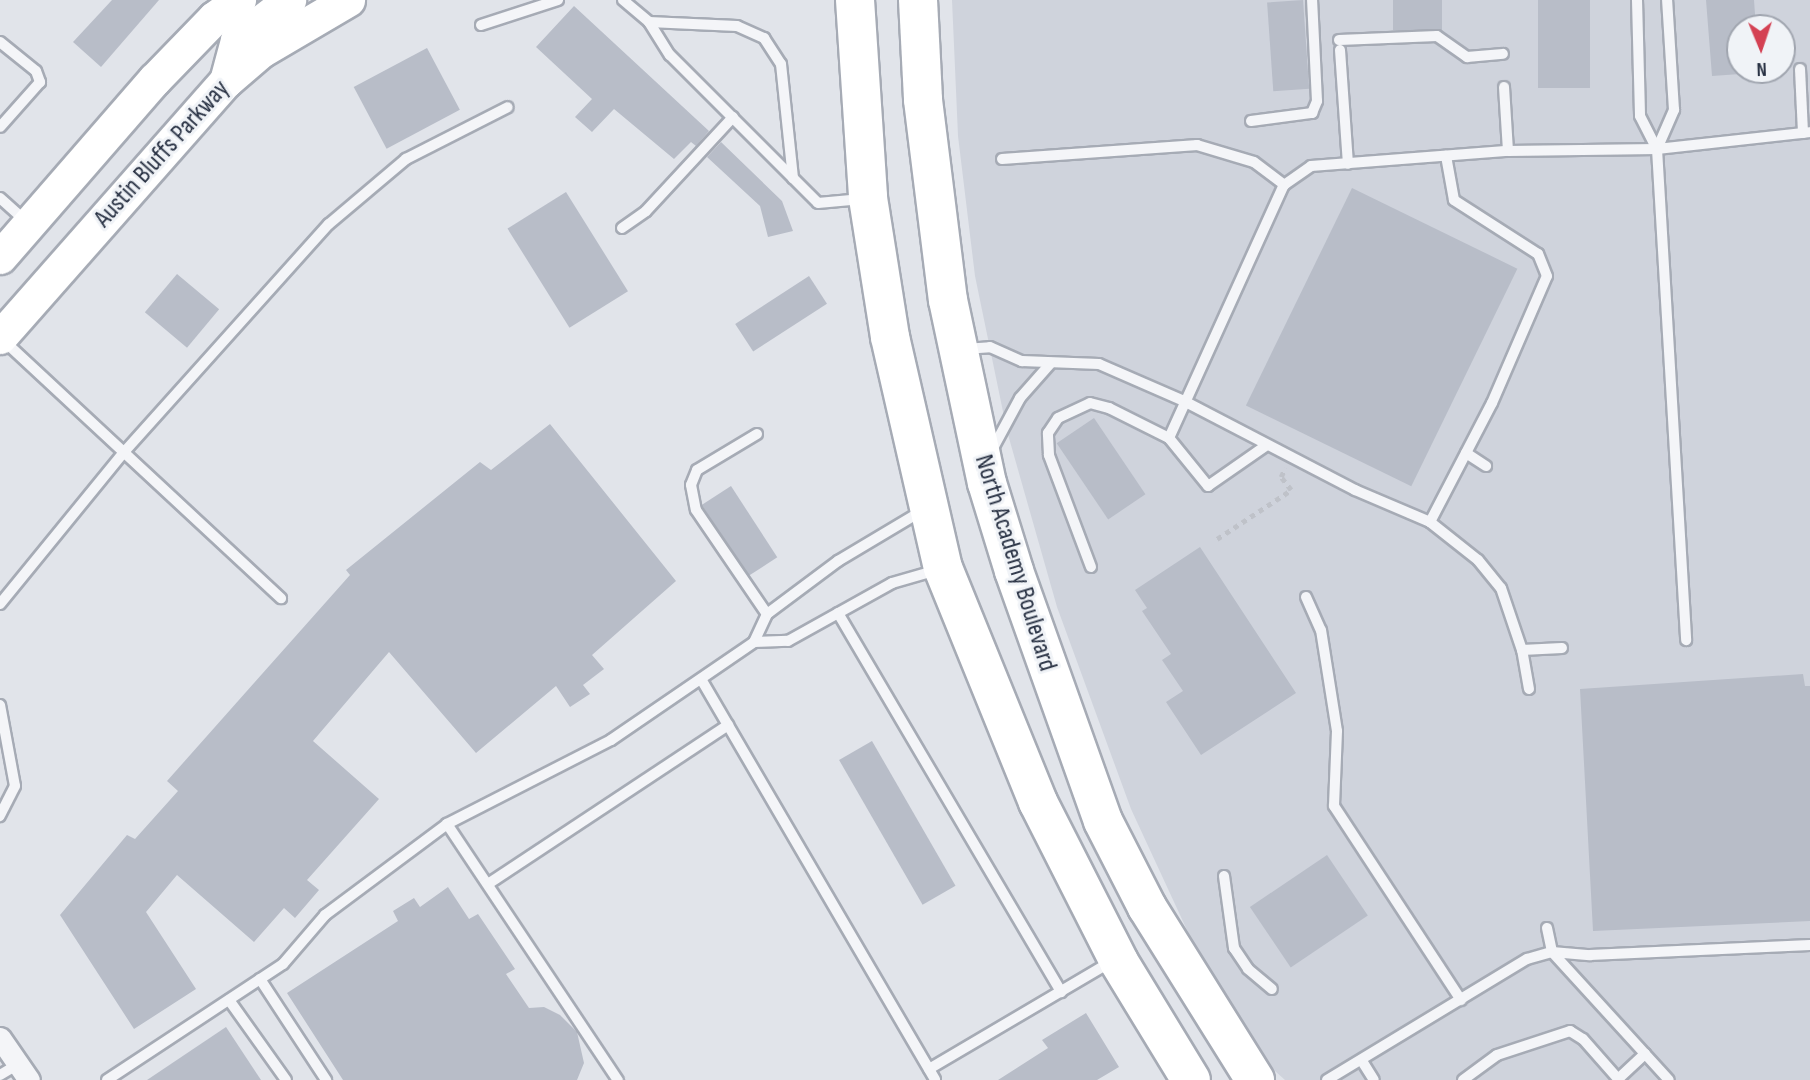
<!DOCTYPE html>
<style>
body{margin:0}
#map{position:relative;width:1810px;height:1080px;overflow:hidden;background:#e1e4ea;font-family:"Sofia Sans Condensed",sans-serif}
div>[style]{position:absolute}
.built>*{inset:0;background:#cfd3dc}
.building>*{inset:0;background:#b8bdc8;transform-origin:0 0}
.path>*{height:4.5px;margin-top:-2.25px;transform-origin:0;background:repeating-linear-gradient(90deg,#bfc2c9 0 5px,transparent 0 10px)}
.roads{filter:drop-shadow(2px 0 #a6abb5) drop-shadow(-2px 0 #a6abb5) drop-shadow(0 2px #a6abb5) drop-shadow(0 -2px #a6abb5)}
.lane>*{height:10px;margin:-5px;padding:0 5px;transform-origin:5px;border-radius:5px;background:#f4f5f8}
.street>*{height:21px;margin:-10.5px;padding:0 10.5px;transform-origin:10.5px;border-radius:10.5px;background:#f4f5f8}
.primary>*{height:33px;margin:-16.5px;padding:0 16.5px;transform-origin:16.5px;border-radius:16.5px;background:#fff}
.highway>*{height:38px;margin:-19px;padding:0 19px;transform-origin:19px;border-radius:19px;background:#fff}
span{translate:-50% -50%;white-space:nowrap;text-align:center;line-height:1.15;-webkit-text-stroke:6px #f0f3f7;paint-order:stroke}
.street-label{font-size:26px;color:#283143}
.north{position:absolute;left:1726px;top:14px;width:70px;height:70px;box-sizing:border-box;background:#f0f3f7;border:2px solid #a0a5af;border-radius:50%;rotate:178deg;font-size:19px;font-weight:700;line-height:28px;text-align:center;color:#283143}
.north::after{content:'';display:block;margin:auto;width:24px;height:32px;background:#d44153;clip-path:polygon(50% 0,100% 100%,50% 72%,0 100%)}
</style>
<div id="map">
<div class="built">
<i style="clip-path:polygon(evenodd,952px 0,1810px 0,1810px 1080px,1285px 1080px,1275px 1071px,1193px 943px,1131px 809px,1057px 607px,1007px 431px,975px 276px,958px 136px,952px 0,1740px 28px,1782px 28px,1782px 70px,1740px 70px,1740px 28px)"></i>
</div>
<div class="building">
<i style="clip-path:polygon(112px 0,159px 0,101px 67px,73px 42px)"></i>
<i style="left:1303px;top:0;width:89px;height:36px;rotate:86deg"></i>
<i style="left:1393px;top:0;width:49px;height:30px"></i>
<i style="left:1538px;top:0;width:52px;height:88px"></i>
<i style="clip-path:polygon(1706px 0,1754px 0,1756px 28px,1740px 28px,1740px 74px,1712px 76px)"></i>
<i style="clip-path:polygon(574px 6px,709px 131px,696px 146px,691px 142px,674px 159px,614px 109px,592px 132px,575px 117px,592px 99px,536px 47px)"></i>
<i style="left:427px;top:48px;width:70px;height:83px;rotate:62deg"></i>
<i style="clip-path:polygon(721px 142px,782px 201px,793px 231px,768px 237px,760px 206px,707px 157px)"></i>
<i style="left:1352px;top:188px;width:184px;height:242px;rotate:26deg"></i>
<i style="left:566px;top:192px;width:117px;height:69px;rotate:58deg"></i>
<i style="left:177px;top:274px;width:55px;height:50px;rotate:40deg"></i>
<i style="left:809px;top:276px;width:33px;height:88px;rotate:57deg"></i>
<i style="left:1094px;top:418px;width:92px;height:45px;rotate:56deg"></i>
<i style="clip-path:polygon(550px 424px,676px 581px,592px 655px,604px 669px,583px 685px,590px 694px,570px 707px,556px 686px,476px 753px,389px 652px,313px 741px,379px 799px,307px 880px,319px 890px,295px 918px,284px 908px,254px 942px,177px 875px,146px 912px,196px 989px,134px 1029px,60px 915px,127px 835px,135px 839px,178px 791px,167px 781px,350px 575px,346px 570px,480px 462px,491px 470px)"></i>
<i style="left:731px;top:486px;width:85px;height:35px;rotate:57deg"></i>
<i style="clip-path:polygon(1200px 547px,1296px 693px,1201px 755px,1166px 702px,1183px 691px,1162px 660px,1171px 654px,1142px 611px,1147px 608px,1135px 590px)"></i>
<i style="clip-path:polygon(1803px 674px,1805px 686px,1810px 686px,1810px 921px,1593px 931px,1580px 689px)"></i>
<i style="left:872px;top:741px;width:167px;height:38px;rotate:60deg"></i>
<i style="left:1327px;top:855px;width:73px;height:93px;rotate:56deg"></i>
<i style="clip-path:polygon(448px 887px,469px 919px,478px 914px,515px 969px,506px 974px,529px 1008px,544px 1007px,560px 1015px,577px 1032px,584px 1063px,577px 1080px,343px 1080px,287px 993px,398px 921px,393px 911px,414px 898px,420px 907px)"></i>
<i style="clip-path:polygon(1086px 1013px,1119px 1067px,1097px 1080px,998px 1080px,1048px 1048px,1042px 1040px)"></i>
<i style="clip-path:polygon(226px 1027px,261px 1080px,147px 1080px)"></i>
</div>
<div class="path">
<i style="left:1217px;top:539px;width:89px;rotate:-33.5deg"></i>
<i style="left:1291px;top:490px;width:16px;rotate:-128deg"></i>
<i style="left:1281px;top:477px;width:10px;rotate:-66deg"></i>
</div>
<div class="roads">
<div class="lane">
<i style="left:623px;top:0;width:34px;rotate:40deg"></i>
<i style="left:649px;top:22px;width:39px;rotate:58deg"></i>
<i style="left:670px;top:55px;width:209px;rotate:45deg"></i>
<i style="left:818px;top:203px;width:44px;rotate:-5.2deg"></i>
<i style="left:1637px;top:0;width:116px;rotate:88.5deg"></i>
<i style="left:1640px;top:116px;width:37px;rotate:63deg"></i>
<i style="left:1657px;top:149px;width:492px;rotate:86.6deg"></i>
<i style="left:649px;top:22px;width:88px;rotate:2.6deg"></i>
<i style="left:737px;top:26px;width:30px;rotate:24deg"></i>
<i style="left:764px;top:38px;width:31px;rotate:57deg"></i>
<i style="left:781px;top:64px;width:115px;rotate:84deg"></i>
<i style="left:481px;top:25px;width:81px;rotate:-18deg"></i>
<i style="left:1339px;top:40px;width:98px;rotate:-2.3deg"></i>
<i style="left:1437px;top:36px;width:37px;rotate:35deg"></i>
<i style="left:1467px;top:57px;width:36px;rotate:-5deg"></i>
<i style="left:0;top:42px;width:46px;rotate:38.9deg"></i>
<i style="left:36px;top:71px;width:12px;rotate:70deg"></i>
<i style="left:40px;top:82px;width:60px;rotate:131.6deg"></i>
<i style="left:1340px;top:50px;width:114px;rotate:86deg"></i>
<i style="left:1800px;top:69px;width:64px;rotate:87.3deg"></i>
<i style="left:1504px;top:87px;width:64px;rotate:86.4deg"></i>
<i style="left:1251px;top:121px;width:62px;rotate:-7.5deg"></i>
<i style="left:1312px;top:113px;width:13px;rotate:-67deg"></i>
<i style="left:1317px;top:101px;width:101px;rotate:-92.8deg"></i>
<i style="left:1657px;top:149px;width:43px;rotate:-66.4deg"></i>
<i style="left:1674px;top:110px;width:110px;rotate:-93.6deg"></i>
<i style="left:1002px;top:159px;width:196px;rotate:-4.1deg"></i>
<i style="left:1197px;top:145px;width:59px;rotate:16.6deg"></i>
<i style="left:1254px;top:162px;width:38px;rotate:37deg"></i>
<i style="left:0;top:198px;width:36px;rotate:42deg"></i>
<i style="left:622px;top:228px;width:29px;rotate:-35deg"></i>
<i style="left:646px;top:211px;width:128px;rotate:-47.2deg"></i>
<i style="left:2px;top:339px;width:381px;rotate:42.9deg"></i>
<i style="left:964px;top:349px;width:26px;rotate:-4deg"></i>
<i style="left:990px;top:347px;width:35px;rotate:24deg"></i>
<i style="left:1022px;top:361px;width:77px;rotate:2.2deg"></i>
<i style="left:1099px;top:364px;width:93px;rotate:23.5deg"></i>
<i style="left:1184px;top:401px;width:193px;rotate:27.5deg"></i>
<i style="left:1355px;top:490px;width:82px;rotate:23.1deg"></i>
<i style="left:1430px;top:522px;width:61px;rotate:38.4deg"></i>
<i style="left:1478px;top:560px;width:36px;rotate:51deg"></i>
<i style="left:1501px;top:588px;width:65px;rotate:71.3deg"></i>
<i style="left:757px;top:434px;width:70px;rotate:149deg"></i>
<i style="left:697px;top:470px;width:16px;rotate:112deg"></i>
<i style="left:691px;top:485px;width:25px;rotate:79deg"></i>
<i style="left:696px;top:510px;width:126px;rotate:55.7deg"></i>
<i style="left:1169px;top:438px;width:278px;rotate:-65.6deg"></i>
<i style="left:1284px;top:185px;width:33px;rotate:-35deg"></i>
<i style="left:1311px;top:166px;width:198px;rotate:-4.4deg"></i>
<i style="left:1508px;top:151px;width:149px;rotate:-0.8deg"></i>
<i style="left:1657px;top:149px;width:154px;rotate:-6.3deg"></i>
<i style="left:992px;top:450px;width:59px;rotate:-61.7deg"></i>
<i style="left:1020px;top:398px;width:47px;rotate:-48.5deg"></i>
<i style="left:1466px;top:453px;width:24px;rotate:33deg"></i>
<i style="left:1430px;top:522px;width:134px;rotate:-62.5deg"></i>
<i style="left:1492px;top:403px;width:138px;rotate:-66.6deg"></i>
<i style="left:1547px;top:276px;width:24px;rotate:-112deg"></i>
<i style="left:1538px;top:254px;width:100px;rotate:-147.3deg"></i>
<i style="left:1454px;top:200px;width:45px;rotate:-100.3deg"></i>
<i style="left:1091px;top:567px;width:120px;rotate:-110.6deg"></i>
<i style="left:1049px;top:455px;width:22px;rotate:-93deg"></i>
<i style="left:1048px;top:433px;width:18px;rotate:-56deg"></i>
<i style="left:1058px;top:418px;width:35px;rotate:-25deg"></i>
<i style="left:1090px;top:403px;width:20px;rotate:15deg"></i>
<i style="left:1109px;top:408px;width:67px;rotate:26.6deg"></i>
<i style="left:1169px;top:438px;width:62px;rotate:50.9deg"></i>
<i style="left:1208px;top:486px;width:72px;rotate:-34.8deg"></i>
<i style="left:1306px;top:597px;width:36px;rotate:66deg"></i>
<i style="left:1321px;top:630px;width:102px;rotate:81deg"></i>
<i style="left:1337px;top:731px;width:75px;rotate:92.3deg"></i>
<i style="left:1334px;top:806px;width:232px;rotate:56.8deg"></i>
<i style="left:0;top:604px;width:198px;rotate:-50.8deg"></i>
<i style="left:125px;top:451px;width:305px;rotate:-48.1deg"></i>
<i style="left:329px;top:224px;width:101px;rotate:-40.2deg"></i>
<i style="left:406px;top:159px;width:114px;rotate:-27deg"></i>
<i style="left:838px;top:613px;width:440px;rotate:59.5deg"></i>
<i style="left:754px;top:642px;width:34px;rotate:-2deg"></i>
<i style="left:788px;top:641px;width:119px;rotate:-29.1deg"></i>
<i style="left:892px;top:583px;width:47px;rotate:-16.1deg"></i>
<i style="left:701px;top:679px;width:464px;rotate:59.7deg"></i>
<i style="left:1529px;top:689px;width:40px;rotate:-100deg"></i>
<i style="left:1522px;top:650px;width:40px;rotate:-2.9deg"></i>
<i style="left:0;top:705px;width:82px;rotate:79.5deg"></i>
<i style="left:15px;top:786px;width:34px;rotate:117deg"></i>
<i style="left:447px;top:824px;width:308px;rotate:56.3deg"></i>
<i style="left:1224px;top:876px;width:73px;rotate:82.1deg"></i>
<i style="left:1234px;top:948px;width:25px;rotate:56deg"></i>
<i style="left:1248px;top:969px;width:31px;rotate:40deg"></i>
<i style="left:488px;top:884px;width:288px;rotate:-33.5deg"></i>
<i style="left:1547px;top:928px;width:25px;rotate:78deg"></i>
<i style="left:1552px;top:952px;width:38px;rotate:5deg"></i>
<i style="left:1590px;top:955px;width:220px;rotate:-2.6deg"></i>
<i style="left:260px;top:979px;width:121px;rotate:56.8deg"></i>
<i style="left:229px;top:1000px;width:98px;rotate:54.5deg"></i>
<i style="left:1362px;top:1061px;width:22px;rotate:58deg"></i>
<i style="left:929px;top:1069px;width:211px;rotate:-30.5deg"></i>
<i style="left:0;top:1075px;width:21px;rotate:-31deg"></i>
<i style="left:1618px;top:1079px;width:37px;rotate:-43deg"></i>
<i style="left:107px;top:1080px;width:211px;rotate:-33.4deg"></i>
<i style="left:283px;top:964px;width:65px;rotate:-49.4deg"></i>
<i style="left:325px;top:915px;width:152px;rotate:-36.7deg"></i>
<i style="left:447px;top:824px;width:184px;rotate:-27.1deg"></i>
<i style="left:611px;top:740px;width:173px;rotate:-34.4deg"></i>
<i style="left:754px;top:642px;width:31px;rotate:-65deg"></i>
<i style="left:767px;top:614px;width:89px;rotate:-36.7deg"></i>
<i style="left:838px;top:561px;width:98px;rotate:-30.8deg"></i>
<i style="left:1327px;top:1080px;width:234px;rotate:-31.2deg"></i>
<i style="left:1527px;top:959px;width:26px;rotate:-16deg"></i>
<i style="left:1552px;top:952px;width:173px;rotate:47.6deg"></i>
<i style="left:1463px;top:1080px;width:42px;rotate:-36.3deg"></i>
<i style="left:1497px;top:1055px;width:77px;rotate:-18.2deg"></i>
<i style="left:1570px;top:1031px;width:15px;rotate:32deg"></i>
<i style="left:1583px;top:1039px;width:55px;rotate:48.7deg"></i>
</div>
<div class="street">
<i style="left:0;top:1038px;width:51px;rotate:55.4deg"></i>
</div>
<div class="primary">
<i style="left:226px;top:81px;width:42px;rotate:-75deg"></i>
<i style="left:237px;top:40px;width:66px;rotate:-37.6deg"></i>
<i style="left:0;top:257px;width:235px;rotate:-49deg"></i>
<i style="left:154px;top:80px;width:86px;rotate:-45.9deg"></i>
<i style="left:214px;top:18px;width:31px;rotate:-36deg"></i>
<i style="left:0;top:337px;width:341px;rotate:-48.6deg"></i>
<i style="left:226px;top:81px;width:46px;rotate:-40.6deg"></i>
<i style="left:261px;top:51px;width:101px;rotate:-30.4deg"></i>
</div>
<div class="highway">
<i style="left:855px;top:0;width:198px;rotate:86.2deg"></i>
<i style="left:868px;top:198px;width:141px;rotate:81deg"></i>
<i style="left:890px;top:337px;width:237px;rotate:77.1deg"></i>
<i style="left:943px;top:568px;width:253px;rotate:67.9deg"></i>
<i style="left:1038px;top:802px;width:179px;rotate:63.1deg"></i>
<i style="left:1119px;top:962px;width:138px;rotate:58.6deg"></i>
<i style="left:918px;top:0;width:100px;rotate:87.1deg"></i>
<i style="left:923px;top:100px;width:202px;rotate:82.9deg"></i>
<i style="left:948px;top:300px;width:187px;rotate:78deg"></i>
<i style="left:987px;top:483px;width:92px;rotate:72.9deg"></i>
<i style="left:1014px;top:571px;width:265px;rotate:70.4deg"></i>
<i style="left:1103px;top:821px;width:97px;rotate:62.9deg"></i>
<i style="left:1147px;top:907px;width:204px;rotate:58deg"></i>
</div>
</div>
<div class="street-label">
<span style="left:162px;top:154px;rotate:-48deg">Austin Bluffs Parkway</span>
<span style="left:1015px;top:563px;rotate:73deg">North Academy Boulevard</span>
</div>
<div class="north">N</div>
</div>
